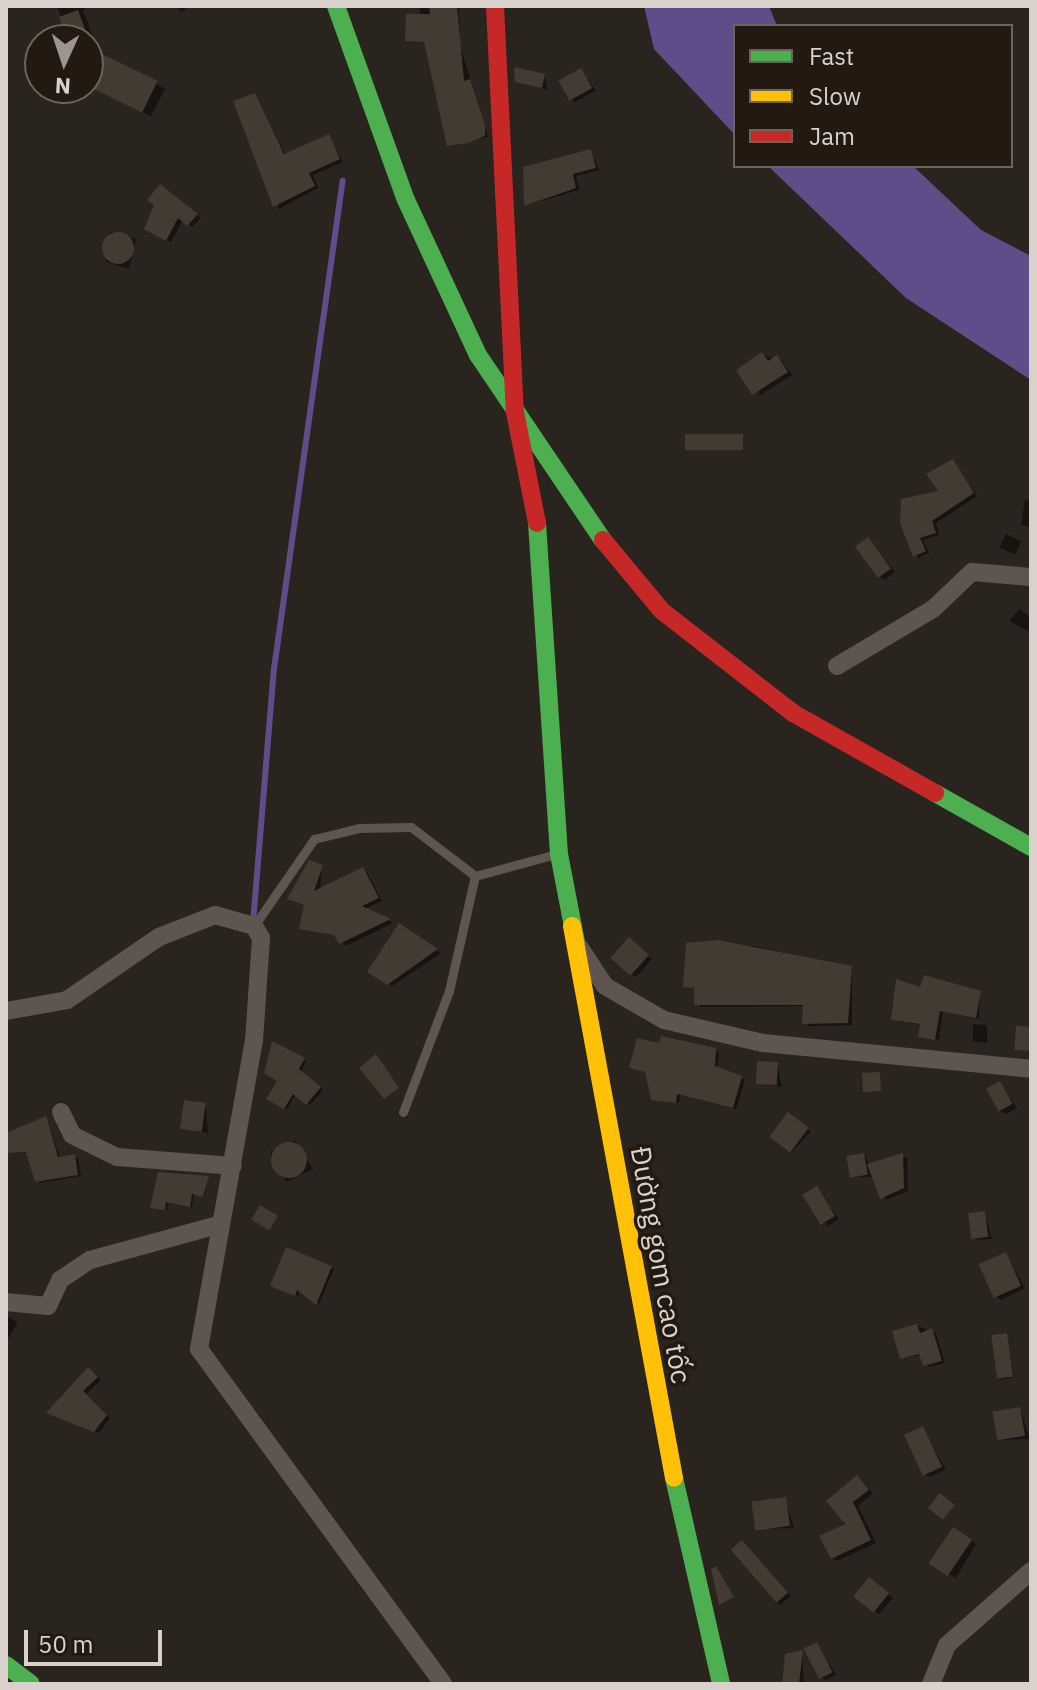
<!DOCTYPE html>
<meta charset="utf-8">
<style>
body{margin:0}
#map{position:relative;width:1037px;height:1690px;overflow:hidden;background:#2a241e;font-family:"IBM Plex Sans",sans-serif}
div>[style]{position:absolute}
.water>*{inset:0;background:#5e4d88}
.shadow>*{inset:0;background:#0007;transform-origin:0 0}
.stream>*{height:6px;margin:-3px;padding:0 3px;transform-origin:3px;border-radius:3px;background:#5e4d88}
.building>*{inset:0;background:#433b32;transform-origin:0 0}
.round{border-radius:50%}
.lane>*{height:9px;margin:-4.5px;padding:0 4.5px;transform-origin:4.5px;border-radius:4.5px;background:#5d554e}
.street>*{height:18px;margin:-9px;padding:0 9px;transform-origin:9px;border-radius:9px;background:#5d554e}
.fast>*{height:18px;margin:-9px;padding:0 9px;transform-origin:9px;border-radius:9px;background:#4caf50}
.slow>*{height:18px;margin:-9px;padding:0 9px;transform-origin:9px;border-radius:9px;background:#ffc107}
.jam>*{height:18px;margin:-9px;padding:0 9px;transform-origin:9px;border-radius:9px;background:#c62828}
span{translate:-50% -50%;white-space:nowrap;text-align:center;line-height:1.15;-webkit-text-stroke:7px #241910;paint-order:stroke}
.street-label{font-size:28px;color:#d9d2cc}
.frame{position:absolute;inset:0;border:8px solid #d9d2cc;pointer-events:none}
.legend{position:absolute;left:733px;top:24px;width:280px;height:144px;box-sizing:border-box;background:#241910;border:2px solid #6c635b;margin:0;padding:10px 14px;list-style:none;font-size:24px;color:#d9d2cc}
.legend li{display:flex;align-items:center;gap:16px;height:40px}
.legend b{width:40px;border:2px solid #6c635b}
.north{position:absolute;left:24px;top:24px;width:80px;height:80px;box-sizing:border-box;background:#241910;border:2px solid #6c635b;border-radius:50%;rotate:183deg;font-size:22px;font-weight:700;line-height:32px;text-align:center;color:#d9d2cc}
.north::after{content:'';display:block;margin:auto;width:28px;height:36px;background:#9c958f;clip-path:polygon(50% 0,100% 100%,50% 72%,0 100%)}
.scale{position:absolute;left:24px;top:1630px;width:138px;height:36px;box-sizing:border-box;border:4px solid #d9d2cc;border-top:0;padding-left:10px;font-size:24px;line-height:28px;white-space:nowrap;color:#d9d2cc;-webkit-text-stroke:6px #241910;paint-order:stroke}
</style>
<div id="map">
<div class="water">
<i style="clip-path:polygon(644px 6px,769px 6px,777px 26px,735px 26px,735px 135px,654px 49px)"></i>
<i style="clip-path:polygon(768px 166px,913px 166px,981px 230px,1031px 256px,1031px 380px,906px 298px)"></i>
</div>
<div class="shadow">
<i style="clip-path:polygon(57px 6px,90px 6px,83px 10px,98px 51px,88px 54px,88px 40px,43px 40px,66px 30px)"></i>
<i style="clip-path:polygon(174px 6px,189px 6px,182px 12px)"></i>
<i style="clip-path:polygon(419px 6px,459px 6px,460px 45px,488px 137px,449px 145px,426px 42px,407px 40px,421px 17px)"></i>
<i style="left:101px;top:56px;width:72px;height:31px;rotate:27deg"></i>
<i style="clip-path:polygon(581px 71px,596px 91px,575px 102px,570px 99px)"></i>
<i style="clip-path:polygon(545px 76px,547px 90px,517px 81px)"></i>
<i style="clip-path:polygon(255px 96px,286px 155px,329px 136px,343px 162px,313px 175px,318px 188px,279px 209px)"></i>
<i style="clip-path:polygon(591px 151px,599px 170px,576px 176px,579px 190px,526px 205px)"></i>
<i style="clip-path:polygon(165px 188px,201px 218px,192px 227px,183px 220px,171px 242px,147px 228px)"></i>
<i style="clip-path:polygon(110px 232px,136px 239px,129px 269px,106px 262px)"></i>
<i style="clip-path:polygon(762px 355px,782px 361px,792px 375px,759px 396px)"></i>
<i style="clip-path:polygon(953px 461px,977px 496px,936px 523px,939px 535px,923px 540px,929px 553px,918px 558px,902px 523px,941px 492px)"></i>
<i style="clip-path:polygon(1025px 499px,1031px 501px,1031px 527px,1021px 525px)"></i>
<i style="left:1006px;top:534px;width:17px;height:15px;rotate:25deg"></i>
<i style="clip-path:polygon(869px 540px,895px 572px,885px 580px,880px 577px)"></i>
<i style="clip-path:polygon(1019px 609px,1031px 618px,1031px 633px,1009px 621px)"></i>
<i style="clip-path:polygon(322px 867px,320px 891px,367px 872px,382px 901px,365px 909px,393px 923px,346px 946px,337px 936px,302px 928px)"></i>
<i style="clip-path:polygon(399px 925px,441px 953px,392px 986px,370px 972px)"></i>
<i style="clip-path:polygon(635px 943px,652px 959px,636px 977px,630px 974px)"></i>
<i style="clip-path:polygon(688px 945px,754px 946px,852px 968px,852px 1025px,808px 1026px,805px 1006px,700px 1007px,696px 989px,685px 986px)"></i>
<i style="clip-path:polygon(922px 989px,980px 993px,979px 1019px,943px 1011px,939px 1040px,924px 1038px,922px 1025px,896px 1021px)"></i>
<i style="clip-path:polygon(973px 1024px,987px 1025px,987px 1043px,973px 1041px)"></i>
<i style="clip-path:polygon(638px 1040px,719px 1052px,717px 1069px,745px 1080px,736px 1109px,680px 1095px,679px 1103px,656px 1100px)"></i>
<i style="clip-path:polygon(273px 1044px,306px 1061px,301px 1072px,323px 1090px,310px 1105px,296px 1094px,287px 1109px,269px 1099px,280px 1080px)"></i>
<i style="clip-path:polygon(777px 1064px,782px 1087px,758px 1083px)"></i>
<i style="clip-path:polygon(1000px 1083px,1017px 1108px,1006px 1114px,1000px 1111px)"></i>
<i style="clip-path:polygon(206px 1105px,208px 1133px,182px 1128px)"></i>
<i style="clip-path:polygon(788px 1115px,811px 1131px,792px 1152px,789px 1150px)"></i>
<i style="clip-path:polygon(46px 1118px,60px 1158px,78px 1158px,81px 1176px,40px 1183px,28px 1153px,6px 1152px,6px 1134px)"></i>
<i style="clip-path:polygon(295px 1141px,313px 1169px,286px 1182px,270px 1152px)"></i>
<i style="clip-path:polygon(864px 1155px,870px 1165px,907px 1157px,908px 1191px,886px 1200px,874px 1177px,852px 1177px)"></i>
<i style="clip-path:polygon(208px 1178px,205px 1196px,194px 1194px,192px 1207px,168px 1201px,167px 1210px,154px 1208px)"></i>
<i style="left:817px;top:1189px;width:37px;height:13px;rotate:54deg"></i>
<i style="clip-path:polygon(985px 1213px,992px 1239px,978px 1240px,972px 1237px)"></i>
<i style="clip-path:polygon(287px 1250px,334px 1269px,319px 1304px,300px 1290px,298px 1296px,273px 1285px)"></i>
<i style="clip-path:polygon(1006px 1254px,1025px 1288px,1001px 1300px,996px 1296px)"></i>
<i style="clip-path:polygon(6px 1316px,18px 1322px,6px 1342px)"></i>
<i style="clip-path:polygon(917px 1326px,936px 1333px,945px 1363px,929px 1367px,922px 1355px,902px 1358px)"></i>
<i style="clip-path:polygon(1007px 1335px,1014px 1377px,1000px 1380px,998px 1379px)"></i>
<i style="clip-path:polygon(93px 1372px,101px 1380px,86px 1394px,110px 1418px,99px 1433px,53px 1414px)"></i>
<i style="clip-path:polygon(1020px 1409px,1030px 1439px,998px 1440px)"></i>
<i style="clip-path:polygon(923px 1429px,946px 1470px,929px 1477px,924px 1474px)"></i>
<i style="clip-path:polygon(858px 1478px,873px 1493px,858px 1506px,876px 1543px,837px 1561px,832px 1558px)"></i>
<i style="clip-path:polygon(785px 1499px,794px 1528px,757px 1529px)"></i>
<i style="left:953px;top:1530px;width:27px;height:40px;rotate:31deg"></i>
<i style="clip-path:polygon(775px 1581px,791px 1596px,780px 1605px,776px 1602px)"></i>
<i style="clip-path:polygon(875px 1583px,893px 1598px,879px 1614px,856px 1596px)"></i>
<i style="clip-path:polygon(817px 1645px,836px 1675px,826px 1680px,821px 1677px)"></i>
<i style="clip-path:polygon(802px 1652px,804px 1684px,786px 1684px)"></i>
</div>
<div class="stream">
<i style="left:253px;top:923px;width:255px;rotate:-85.3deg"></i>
<i style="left:274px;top:669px;width:493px;rotate:-82deg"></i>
</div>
<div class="building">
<i style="clip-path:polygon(429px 6px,457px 6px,464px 81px,470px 79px,485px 125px,485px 136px,468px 143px,447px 146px,424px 42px,405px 41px,406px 14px,430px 14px)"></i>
<i style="clip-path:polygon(78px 10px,89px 40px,37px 40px,63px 29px,59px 17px)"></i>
<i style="left:100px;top:53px;width:64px;height:35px;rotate:26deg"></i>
<i style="clip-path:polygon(514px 67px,545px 74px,542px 88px,515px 82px)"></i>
<i style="left:581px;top:68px;width:23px;height:26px;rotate:61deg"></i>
<i style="clip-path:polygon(255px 93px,284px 154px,329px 134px,340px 159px,309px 173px,315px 186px,273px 207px,233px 101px)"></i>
<i style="clip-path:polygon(591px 149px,596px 168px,573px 174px,576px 188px,524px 206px,523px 167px)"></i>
<i style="clip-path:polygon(160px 184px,198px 214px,187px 226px,178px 218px,166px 241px,144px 229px,154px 205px,147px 200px)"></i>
<i class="round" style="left:102px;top:232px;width:32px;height:32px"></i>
<i style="clip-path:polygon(762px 352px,768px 361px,777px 355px,788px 372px,752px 395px,736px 370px)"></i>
<i style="left:685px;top:434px;width:58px;height:16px"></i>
<i style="clip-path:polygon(953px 459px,974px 493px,932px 521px,936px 533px,920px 538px,926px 551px,913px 557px,900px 523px,901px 499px,938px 491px,926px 474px)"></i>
<i style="left:868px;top:537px;width:39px;height:16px;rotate:54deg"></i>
<i style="clip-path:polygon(309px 860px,323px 865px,314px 891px,363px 867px,379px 898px,362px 906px,391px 919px,339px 944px,334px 935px,299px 929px,304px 905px,287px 899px)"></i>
<i style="clip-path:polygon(399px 923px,438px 949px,387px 985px,367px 972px)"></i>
<i style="left:629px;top:937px;width:27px;height:28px;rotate:42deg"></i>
<i style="clip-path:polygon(718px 940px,852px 966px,848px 1023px,802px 1024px,803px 1005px,694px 1005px,694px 988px,683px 987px,686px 943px)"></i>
<i style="clip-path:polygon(924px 975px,981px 991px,976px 1018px,940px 1011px,935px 1040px,918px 1037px,920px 1024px,891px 1020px,896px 979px,920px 987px)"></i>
<i style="left:1016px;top:1026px;width:15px;height:24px;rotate:4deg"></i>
<i style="clip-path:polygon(661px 1036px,716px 1048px,715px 1066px,742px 1076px,733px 1108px,677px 1094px,676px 1103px,651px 1100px,645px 1072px,629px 1068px,637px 1038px,659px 1043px)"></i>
<i style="clip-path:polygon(272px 1041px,305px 1058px,299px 1069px,321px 1087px,306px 1105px,293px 1094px,284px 1109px,266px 1099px,277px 1081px,264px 1073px)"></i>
<i style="clip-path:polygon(376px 1054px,399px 1088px,384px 1099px,359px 1068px)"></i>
<i style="left:757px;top:1061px;width:21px;height:23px;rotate:3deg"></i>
<i style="left:880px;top:1072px;width:19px;height:18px;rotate:87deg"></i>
<i style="left:1000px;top:1081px;width:26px;height:16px;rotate:61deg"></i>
<i style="left:184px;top:1100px;width:22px;height:29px;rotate:8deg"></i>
<i style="left:788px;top:1112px;width:26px;height:31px;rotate:37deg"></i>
<i style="clip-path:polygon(46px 1116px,58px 1157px,75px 1154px,78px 1175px,35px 1182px,26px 1152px,6px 1153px,6px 1133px)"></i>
<i class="round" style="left:271px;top:1142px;width:36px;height:36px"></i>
<i style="left:864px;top:1153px;width:22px;height:18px;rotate:80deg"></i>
<i style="clip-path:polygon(903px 1153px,904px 1188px,880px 1199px,867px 1164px)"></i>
<i style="clip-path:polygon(158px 1172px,209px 1176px,203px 1197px,192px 1194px,190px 1207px,166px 1202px,165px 1210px,150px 1208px)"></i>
<i style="left:817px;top:1186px;width:35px;height:17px;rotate:59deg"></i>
<i style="left:260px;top:1205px;width:21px;height:17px;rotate:31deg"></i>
<i style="left:985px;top:1211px;width:26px;height:17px;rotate:83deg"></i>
<i style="clip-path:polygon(286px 1247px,332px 1266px,316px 1305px,297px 1290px,295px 1296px,270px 1286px)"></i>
<i style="left:1006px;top:1252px;width:37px;height:30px;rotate:66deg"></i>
<i style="clip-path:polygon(917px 1324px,920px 1333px,932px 1328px,942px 1361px,923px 1366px,919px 1354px,900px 1359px,892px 1331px)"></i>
<i style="left:1007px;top:1333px;width:44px;height:16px;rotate:82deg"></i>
<i style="clip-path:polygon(88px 1367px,98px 1377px,83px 1391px,107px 1415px,94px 1432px,46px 1413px)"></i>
<i style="left:1020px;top:1407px;width:29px;height:28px;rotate:80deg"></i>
<i style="left:923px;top:1426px;width:45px;height:21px;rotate:65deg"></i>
<i style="clip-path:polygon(857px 1475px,869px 1490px,853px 1502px,871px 1540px,831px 1559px,819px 1536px,845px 1524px,826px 1501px)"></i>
<i style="left:940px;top:1493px;width:19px;height:19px;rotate:39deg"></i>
<i style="left:786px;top:1497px;width:29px;height:35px;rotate:82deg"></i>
<i style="left:953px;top:1527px;width:23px;height:44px;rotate:34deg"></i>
<i style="left:742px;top:1540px;width:70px;height:15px;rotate:49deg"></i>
<i style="clip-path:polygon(716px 1566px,734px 1597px,719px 1605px,711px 1569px)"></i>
<i style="left:869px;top:1577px;width:26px;height:25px;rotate:39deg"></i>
<i style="left:817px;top:1642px;width:34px;height:15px;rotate:63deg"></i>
<i style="clip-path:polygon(803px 1650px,799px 1684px,782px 1684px,785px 1654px)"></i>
</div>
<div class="lane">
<i style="left:254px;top:926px;width:106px;rotate:-55.4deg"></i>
<i style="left:314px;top:839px;width:46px;rotate:-13.7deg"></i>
<i style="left:359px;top:828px;width:52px;rotate:-1.1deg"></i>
<i style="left:411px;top:827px;width:81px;rotate:37.4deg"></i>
<i style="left:475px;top:876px;width:84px;rotate:-15.2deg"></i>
<i style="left:403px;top:1112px;width:129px;rotate:-69.2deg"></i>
<i style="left:449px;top:991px;width:118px;rotate:-77.3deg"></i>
</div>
<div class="street">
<i style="left:837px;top:666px;width:112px;rotate:-30.7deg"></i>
<i style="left:933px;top:609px;width:54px;rotate:-43.5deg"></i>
<i style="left:972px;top:572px;width:59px;rotate:4.8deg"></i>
<i style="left:580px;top:948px;width:45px;rotate:56.7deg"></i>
<i style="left:605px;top:986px;width:68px;rotate:30deg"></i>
<i style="left:664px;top:1020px;width:102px;rotate:13.1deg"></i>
<i style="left:763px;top:1043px;width:269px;rotate:5.5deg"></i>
<i style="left:6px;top:1011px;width:62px;rotate:-10.2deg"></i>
<i style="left:67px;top:1000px;width:112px;rotate:-34.4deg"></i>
<i style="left:159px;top:937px;width:60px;rotate:-21.4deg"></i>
<i style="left:215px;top:915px;width:41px;rotate:15.8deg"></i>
<i style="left:254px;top:926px;width:14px;rotate:60deg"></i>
<i style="left:261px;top:938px;width:102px;rotate:93.9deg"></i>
<i style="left:254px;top:1040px;width:314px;rotate:100.1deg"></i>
<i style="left:199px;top:1349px;width:414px;rotate:53.9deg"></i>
<i style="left:61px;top:1112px;width:25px;rotate:64deg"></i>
<i style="left:72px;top:1135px;width:50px;rotate:26.1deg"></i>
<i style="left:117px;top:1157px;width:116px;rotate:4.4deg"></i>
<i style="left:6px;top:1302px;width:42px;rotate:5.4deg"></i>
<i style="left:48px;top:1306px;width:29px;rotate:-65deg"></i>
<i style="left:60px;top:1280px;width:36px;rotate:-34deg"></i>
<i style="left:90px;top:1260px;width:133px;rotate:-15.3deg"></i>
<i style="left:931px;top:1684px;width:42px;rotate:-67.7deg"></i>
<i style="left:947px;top:1645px;width:112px;rotate:-41.4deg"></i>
</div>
<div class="fast">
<i style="left:336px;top:6px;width:206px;rotate:70.2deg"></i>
<i style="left:406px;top:200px;width:171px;rotate:65.1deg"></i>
<i style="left:478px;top:355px;width:223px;rotate:56deg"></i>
<i style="left:537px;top:523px;width:332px;rotate:86.2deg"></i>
<i style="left:559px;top:854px;width:90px;rotate:79.1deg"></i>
<i style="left:935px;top:793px;width:110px;rotate:29.4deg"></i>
<i style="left:674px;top:1478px;width:211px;rotate:77.1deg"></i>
<i style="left:6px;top:1665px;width:31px;rotate:37deg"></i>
</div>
<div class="slow">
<i style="left:572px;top:926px;width:561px;rotate:79.53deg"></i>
</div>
<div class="jam">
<i style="left:495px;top:6px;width:406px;rotate:87.2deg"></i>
<i style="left:515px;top:412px;width:113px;rotate:78.8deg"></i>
<i style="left:603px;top:540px;width:92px;rotate:50.3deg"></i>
<i style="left:662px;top:611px;width:166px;rotate:37.9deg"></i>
<i style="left:793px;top:713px;width:163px;rotate:29.4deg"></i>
</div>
<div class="street-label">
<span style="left:661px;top:1265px;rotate:80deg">Đường gom cao tốc</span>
</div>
<div class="frame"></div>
<ul class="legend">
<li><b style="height:10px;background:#4caf50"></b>Fast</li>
<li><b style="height:10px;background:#ffc107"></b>Slow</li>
<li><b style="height:10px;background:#c62828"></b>Jam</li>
</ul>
<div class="north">N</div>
<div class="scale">50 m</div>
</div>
